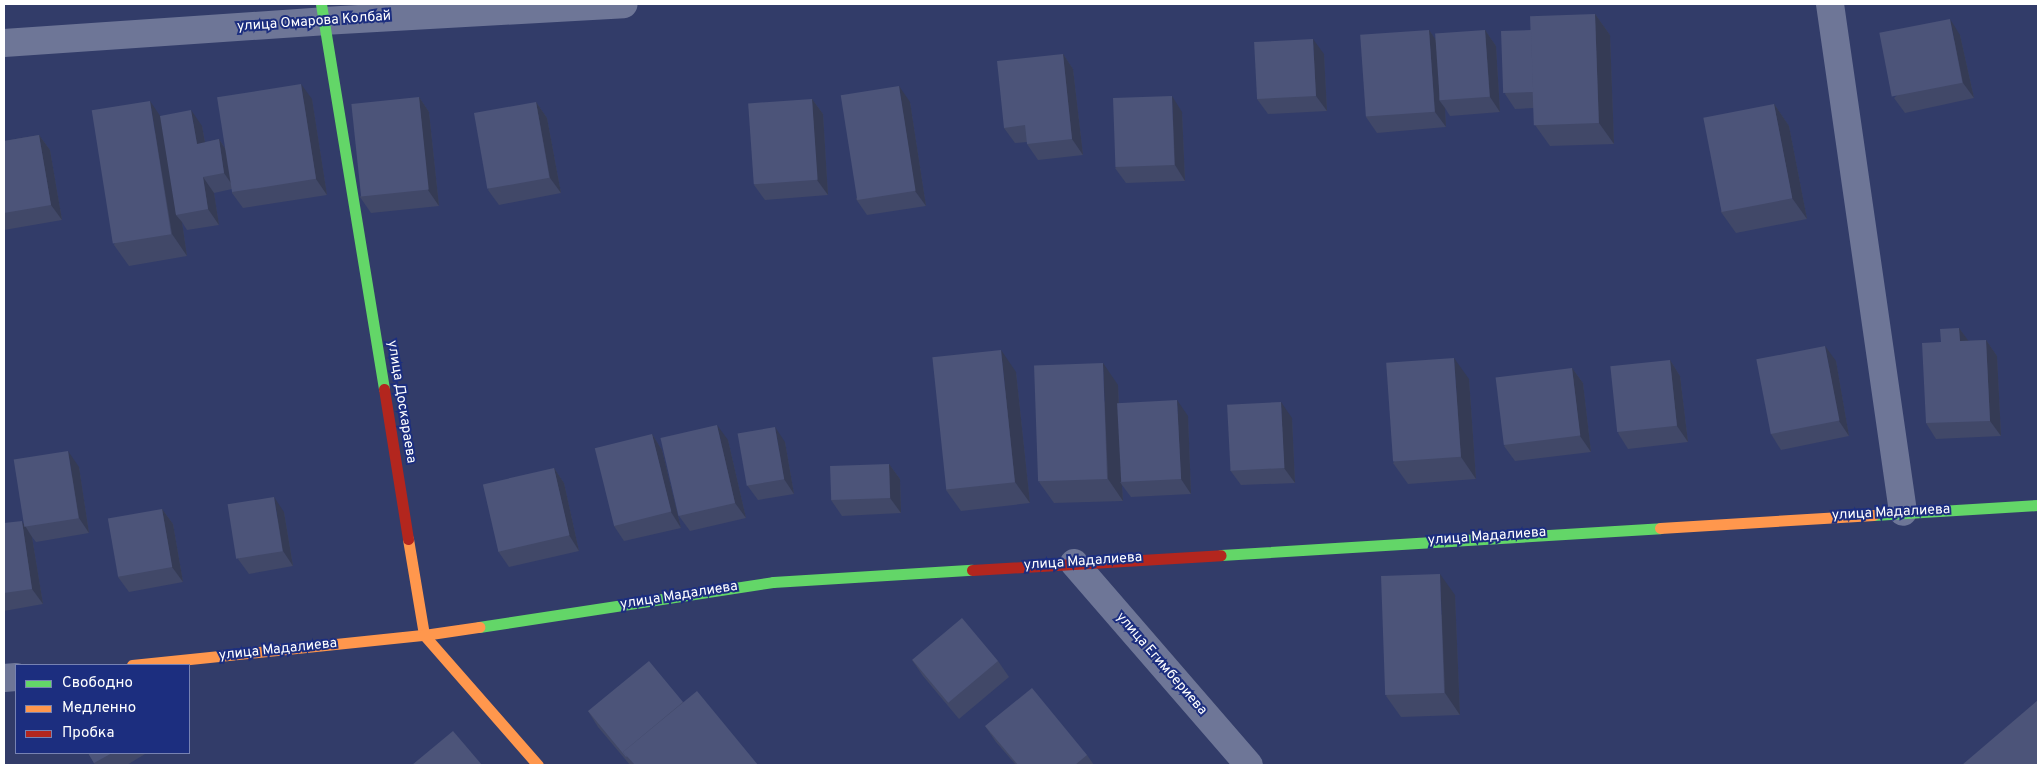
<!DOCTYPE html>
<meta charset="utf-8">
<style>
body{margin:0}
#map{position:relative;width:2042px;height:769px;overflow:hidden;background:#323c69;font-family:Overpass,sans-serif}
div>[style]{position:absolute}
.street>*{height:28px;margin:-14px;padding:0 14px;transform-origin:14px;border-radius:14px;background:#6e7697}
.fast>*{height:11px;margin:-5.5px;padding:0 5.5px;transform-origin:5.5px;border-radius:5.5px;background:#63d668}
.slow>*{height:11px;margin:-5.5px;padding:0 5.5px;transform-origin:5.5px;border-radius:5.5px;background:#ff974d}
.jam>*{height:11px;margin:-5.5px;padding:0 5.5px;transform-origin:5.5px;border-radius:5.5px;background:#b3261e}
.wall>*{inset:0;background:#414868}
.shaded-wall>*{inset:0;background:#353b55}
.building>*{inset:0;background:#4c5479;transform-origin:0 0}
span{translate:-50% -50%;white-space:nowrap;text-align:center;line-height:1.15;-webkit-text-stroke:4px #1c2e7f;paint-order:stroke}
.street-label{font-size:14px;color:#fff}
.frame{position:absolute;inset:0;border:5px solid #fff;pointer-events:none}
.legend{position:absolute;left:15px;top:664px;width:175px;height:90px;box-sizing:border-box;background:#1c2e7f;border:1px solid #7782b2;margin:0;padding:6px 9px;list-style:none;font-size:15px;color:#fff}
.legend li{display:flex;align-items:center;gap:10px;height:25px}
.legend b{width:25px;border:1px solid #7782b2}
</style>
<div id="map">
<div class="street">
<i style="left:1830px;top:4px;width:513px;rotate:81.82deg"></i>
<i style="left:4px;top:43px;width:320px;rotate:-3.9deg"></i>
<i style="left:323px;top:21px;width:301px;rotate:-3.2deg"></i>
<i style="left:1074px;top:563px;width:267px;rotate:49.1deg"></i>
<i style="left:4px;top:678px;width:12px;rotate:-5deg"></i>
</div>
<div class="fast">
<i style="left:321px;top:4px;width:390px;rotate:80.7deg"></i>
<i style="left:1874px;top:515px;width:164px;rotate:-3.5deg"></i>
<i style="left:1221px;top:555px;width:440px;rotate:-3.5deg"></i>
<i style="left:479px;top:627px;width:297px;rotate:-8.7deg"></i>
<i style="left:773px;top:582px;width:199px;rotate:-3.5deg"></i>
</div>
<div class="slow">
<i style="left:1660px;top:528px;width:214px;rotate:-3.5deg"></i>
<i style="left:408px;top:539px;width:97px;rotate:80.5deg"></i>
<i style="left:424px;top:635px;width:173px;rotate:48.8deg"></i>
<i style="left:132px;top:665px;width:294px;rotate:-5.9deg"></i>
<i style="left:424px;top:635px;width:56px;rotate:-8.3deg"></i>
</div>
<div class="jam">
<i style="left:384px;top:389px;width:152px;rotate:80.9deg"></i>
<i style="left:972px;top:570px;width:249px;rotate:-3.4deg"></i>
</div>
<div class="wall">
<i style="clip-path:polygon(1595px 14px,1610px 35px,1614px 144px,1550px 146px,1535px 125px,1534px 108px,1515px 109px,1505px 94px,1531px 30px)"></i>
<i style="clip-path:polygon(1429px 30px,1435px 39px,1485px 30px,1496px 46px,1500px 112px,1450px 116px,1445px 108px,1446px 127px,1377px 133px,1366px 117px)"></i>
<i style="clip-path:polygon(1960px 35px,1974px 98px,1905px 113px,1894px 98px)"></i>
<i style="clip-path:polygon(1063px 54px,1073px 69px,1083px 155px,1038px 160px,1027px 144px,1027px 142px,1015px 143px,1004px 128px)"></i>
<i style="clip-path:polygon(1324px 54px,1327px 111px,1268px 114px,1257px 99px)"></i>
<i style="clip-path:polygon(419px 97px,429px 112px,439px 206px,371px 213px,360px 197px)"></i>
<i style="clip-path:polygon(312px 99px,327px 195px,243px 208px,232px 193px,232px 189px,214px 193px,219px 225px,187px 230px,182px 222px,187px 256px,129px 266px,114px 245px,160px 116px,202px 126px,205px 142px,219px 139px,225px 148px)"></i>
<i style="clip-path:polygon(812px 99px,823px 114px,828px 195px,765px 200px,754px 185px)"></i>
<i style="clip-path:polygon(536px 102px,547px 118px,561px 193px,499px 205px,488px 190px)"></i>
<i style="clip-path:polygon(910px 102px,926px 206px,867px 215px,856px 199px)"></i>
<i style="clip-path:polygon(1774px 104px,1789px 126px,1807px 219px,1736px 233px,1721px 212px)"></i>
<i style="clip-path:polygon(1182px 112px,1185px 181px,1126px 183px,1115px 168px)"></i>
<i style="clip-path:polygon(39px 135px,50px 150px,62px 220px,4px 230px,4px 141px)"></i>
<i style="clip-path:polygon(1959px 328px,1968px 341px,1986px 340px,1997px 356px,2001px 436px,1936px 439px,1926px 423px,1941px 342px)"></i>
<i style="clip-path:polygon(1670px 360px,1680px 376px,1688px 442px,1628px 449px,1618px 433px)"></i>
<i style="clip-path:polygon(1836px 361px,1849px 436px,1781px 450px,1771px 434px)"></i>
<i style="clip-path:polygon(1572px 368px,1583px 383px,1591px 452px,1515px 461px,1504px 446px)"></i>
<i style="clip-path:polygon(1016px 372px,1030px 503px,961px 511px,946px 490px)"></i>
<i style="clip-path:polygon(1469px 379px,1476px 479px,1408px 484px,1393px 463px)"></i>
<i style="clip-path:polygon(1118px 385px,1119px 403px,1188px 416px,1191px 494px,1131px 497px,1122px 485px,1123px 501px,1054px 503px,1039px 482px)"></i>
<i style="clip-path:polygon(1292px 418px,1295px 483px,1241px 485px,1230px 470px)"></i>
<i style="clip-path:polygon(652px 434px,662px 450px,681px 528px,624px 541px,614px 526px)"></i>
<i style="clip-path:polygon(728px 440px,746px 518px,690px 531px,679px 516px)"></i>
<i style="clip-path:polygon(785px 442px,794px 494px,758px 500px,747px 485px)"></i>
<i style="clip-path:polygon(889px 464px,900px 479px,901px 513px,842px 516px,831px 500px)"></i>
<i style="clip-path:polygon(79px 467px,89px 533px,36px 542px,32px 537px,43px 604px,4px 611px,4px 523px,25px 526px)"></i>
<i style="clip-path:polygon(554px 468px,564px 483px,579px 551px,509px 567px,498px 551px)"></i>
<i style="clip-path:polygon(162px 509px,173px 524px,183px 582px,129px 592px,118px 577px)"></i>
<i style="clip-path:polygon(284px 512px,293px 566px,249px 574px,238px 559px)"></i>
<i style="clip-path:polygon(1455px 595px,1460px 715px,1401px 717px,1386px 696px)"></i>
<i style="clip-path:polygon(912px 660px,998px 661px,1009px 677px,959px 719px,923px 676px)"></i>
<i style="clip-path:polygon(683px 702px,758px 765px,630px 765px,598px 727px,588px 711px)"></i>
<i style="clip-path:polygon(985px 726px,1087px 755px,1094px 765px,1016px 765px,996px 742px)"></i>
<i style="clip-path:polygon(88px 753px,144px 753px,145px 754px,127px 765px,95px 765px)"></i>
</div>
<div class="shaded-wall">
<i style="clip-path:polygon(1595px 14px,1610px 35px,1614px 144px,1599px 123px)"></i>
<i style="clip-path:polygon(1950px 19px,1960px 35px,1974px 98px,1963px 83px)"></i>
<i style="clip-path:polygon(1429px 30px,1440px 46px,1439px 100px,1445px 108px,1446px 127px,1435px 112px)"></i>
<i style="clip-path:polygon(1485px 30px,1496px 46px,1500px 112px,1490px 97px)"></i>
<i style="clip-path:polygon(1313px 39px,1324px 54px,1327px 111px,1316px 96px)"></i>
<i style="clip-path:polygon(1063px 54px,1073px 69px,1083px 155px,1072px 139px)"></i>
<i style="clip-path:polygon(301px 84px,312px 99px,327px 195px,316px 179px)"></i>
<i style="clip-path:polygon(899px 86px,910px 102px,926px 206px,915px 191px)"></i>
<i style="clip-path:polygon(1172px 96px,1182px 112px,1185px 181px,1175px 165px)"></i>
<i style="clip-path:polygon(419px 97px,429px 112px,439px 206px,428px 190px)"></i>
<i style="clip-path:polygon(812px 99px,823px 114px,828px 195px,817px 180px)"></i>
<i style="clip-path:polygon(150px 101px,165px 123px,176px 215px,182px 222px,187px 256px,172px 234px)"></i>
<i style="clip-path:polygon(536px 102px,547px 118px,561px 193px,550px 178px)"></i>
<i style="clip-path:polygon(1774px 104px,1789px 126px,1807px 219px,1792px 198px)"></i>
<i style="clip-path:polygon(191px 110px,202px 126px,208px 159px,197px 144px)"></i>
<i style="clip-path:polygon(39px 135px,50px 150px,62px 220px,51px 205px)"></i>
<i style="clip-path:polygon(219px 139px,229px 155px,235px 189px,224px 173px)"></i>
<i style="clip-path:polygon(203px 177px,214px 193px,219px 225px,208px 209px)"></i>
<i style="clip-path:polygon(1959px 328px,1970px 343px,1960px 341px)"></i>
<i style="clip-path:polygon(1986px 340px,1997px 356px,2001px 436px,1990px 421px)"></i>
<i style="clip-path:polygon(1825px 346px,1836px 361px,1849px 436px,1839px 421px)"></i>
<i style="clip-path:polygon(1001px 350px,1016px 372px,1030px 503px,1015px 482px)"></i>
<i style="clip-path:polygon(1454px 358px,1469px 379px,1476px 479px,1461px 457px)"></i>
<i style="clip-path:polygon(1670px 360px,1680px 376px,1688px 442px,1677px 426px)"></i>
<i style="clip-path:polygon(1103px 363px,1118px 385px,1122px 482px,1120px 482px,1122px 485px,1123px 501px,1108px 479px)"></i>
<i style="clip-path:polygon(1572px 368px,1583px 383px,1591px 452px,1580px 436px)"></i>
<i style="clip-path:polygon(1177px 400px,1188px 416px,1191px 494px,1181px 479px)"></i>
<i style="clip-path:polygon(1281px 402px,1292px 418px,1295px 483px,1284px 468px)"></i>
<i style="clip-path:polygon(717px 425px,728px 440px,746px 518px,735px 503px)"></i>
<i style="clip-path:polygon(775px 427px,785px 442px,794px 494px,784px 479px)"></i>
<i style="clip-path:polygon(652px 434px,662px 450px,681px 528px,671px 512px)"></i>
<i style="clip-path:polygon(68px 451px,79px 467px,89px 533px,79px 518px)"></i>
<i style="clip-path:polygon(889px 464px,900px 479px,901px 513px,890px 498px)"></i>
<i style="clip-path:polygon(554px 468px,564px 483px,579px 551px,569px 535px)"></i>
<i style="clip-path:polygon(274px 497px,284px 512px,293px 566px,283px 551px)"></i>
<i style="clip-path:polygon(162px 509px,173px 524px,183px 582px,172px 567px)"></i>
<i style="clip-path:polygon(22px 521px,32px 537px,43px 604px,32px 589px)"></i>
<i style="clip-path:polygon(1440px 574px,1455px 595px,1460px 715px,1445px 693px)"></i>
</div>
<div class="building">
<i style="left:1595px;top:14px;width:109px;height:65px;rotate:88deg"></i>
<i style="left:1950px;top:19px;width:65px;height:72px;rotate:79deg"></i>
<i style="left:1429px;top:30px;width:82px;height:69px;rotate:86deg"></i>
<i style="left:1485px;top:30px;width:67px;height:50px;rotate:86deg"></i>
<i style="left:1531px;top:30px;width:62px;height:30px;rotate:88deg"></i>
<i style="left:1313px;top:39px;width:57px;height:59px;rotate:87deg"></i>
<i style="clip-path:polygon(1063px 54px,1072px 139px,1027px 144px,1025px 125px,1004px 128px,997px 61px)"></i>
<i style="left:301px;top:84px;width:96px;height:85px;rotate:81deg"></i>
<i style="left:899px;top:86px;width:106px;height:59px;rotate:81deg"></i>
<i style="left:1172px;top:96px;width:69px;height:59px;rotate:88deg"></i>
<i style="left:419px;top:97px;width:93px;height:68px;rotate:84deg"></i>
<i style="left:812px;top:99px;width:81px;height:64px;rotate:86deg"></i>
<i style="left:150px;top:101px;width:135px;height:59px;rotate:81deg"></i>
<i style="left:536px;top:102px;width:77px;height:63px;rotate:80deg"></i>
<i style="left:1774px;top:104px;width:96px;height:72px;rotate:79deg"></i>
<i style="clip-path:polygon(191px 110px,197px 144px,219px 139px,224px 173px,203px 177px,208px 209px,176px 215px,160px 116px)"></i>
<i style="clip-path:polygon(39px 135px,51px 205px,4px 213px,4px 141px)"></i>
<i style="clip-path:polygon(1959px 328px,1960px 341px,1986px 340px,1990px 421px,1926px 423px,1922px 343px,1941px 342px,1940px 329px)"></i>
<i style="left:1825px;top:346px;width:76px;height:70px;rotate:79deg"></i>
<i style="left:1001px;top:350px;width:133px;height:69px;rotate:84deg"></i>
<i style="left:1454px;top:358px;width:99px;height:68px;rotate:86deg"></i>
<i style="left:1670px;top:360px;width:66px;height:60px;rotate:84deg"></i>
<i style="left:1103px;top:363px;width:116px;height:69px;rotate:88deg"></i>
<i style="left:1572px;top:368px;width:68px;height:77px;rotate:83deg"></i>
<i style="left:1177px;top:400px;width:79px;height:60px;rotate:87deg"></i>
<i style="left:1281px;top:402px;width:66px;height:54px;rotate:87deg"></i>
<i style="left:717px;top:425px;width:80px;height:58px;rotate:77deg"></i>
<i style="left:775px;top:427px;width:53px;height:38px;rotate:80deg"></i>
<i style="left:652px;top:434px;width:80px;height:59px;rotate:76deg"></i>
<i style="left:68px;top:451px;width:68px;height:55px;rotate:81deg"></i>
<i style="left:889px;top:464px;width:34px;height:59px;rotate:88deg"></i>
<i style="left:554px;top:468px;width:69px;height:73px;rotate:77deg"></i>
<i style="left:274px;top:497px;width:55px;height:47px;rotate:81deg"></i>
<i style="left:162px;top:509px;width:59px;height:55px;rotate:80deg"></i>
<i style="clip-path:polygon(22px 521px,32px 589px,4px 593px,4px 523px)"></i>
<i style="left:1440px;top:574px;width:119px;height:59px;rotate:88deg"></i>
<i style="left:962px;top:618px;width:56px;height:65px;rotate:50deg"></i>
<i style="clip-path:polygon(649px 661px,683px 702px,623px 752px,627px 756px,626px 757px,588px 711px)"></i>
<i style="clip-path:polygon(1032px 688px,1087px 755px,1075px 765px,1018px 765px,985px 726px)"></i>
<i style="clip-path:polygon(697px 691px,758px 765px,635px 765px,623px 752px)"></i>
<i style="clip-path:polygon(2038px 700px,2038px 765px,1962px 765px)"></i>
<i style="clip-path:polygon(453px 731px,482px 765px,412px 765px)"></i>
<i style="clip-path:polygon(88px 753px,112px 753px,94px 763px)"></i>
</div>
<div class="street-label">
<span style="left:314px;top:22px;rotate:-4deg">улица Омарова Колбай</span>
<span style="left:401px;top:402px;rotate:81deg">улица Доскараева</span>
<span style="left:1891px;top:513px;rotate:-3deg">улица Мадалиева</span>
<span style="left:1487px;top:537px;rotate:-4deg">улица Мадалиева</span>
<span style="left:1083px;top:562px;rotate:-4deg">улица Мадалиева</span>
<span style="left:679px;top:596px;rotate:-9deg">улица Мадалиева</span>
<span style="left:278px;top:650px;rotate:-6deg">улица Мадалиева</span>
<span style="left:1161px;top:664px;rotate:49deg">улица Егимбериева</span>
</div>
<div class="frame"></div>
<ul class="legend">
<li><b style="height:6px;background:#63d668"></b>Свободно</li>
<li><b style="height:6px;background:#ff974d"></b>Медленно</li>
<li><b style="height:6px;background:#b3261e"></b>Пробка</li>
</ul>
</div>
